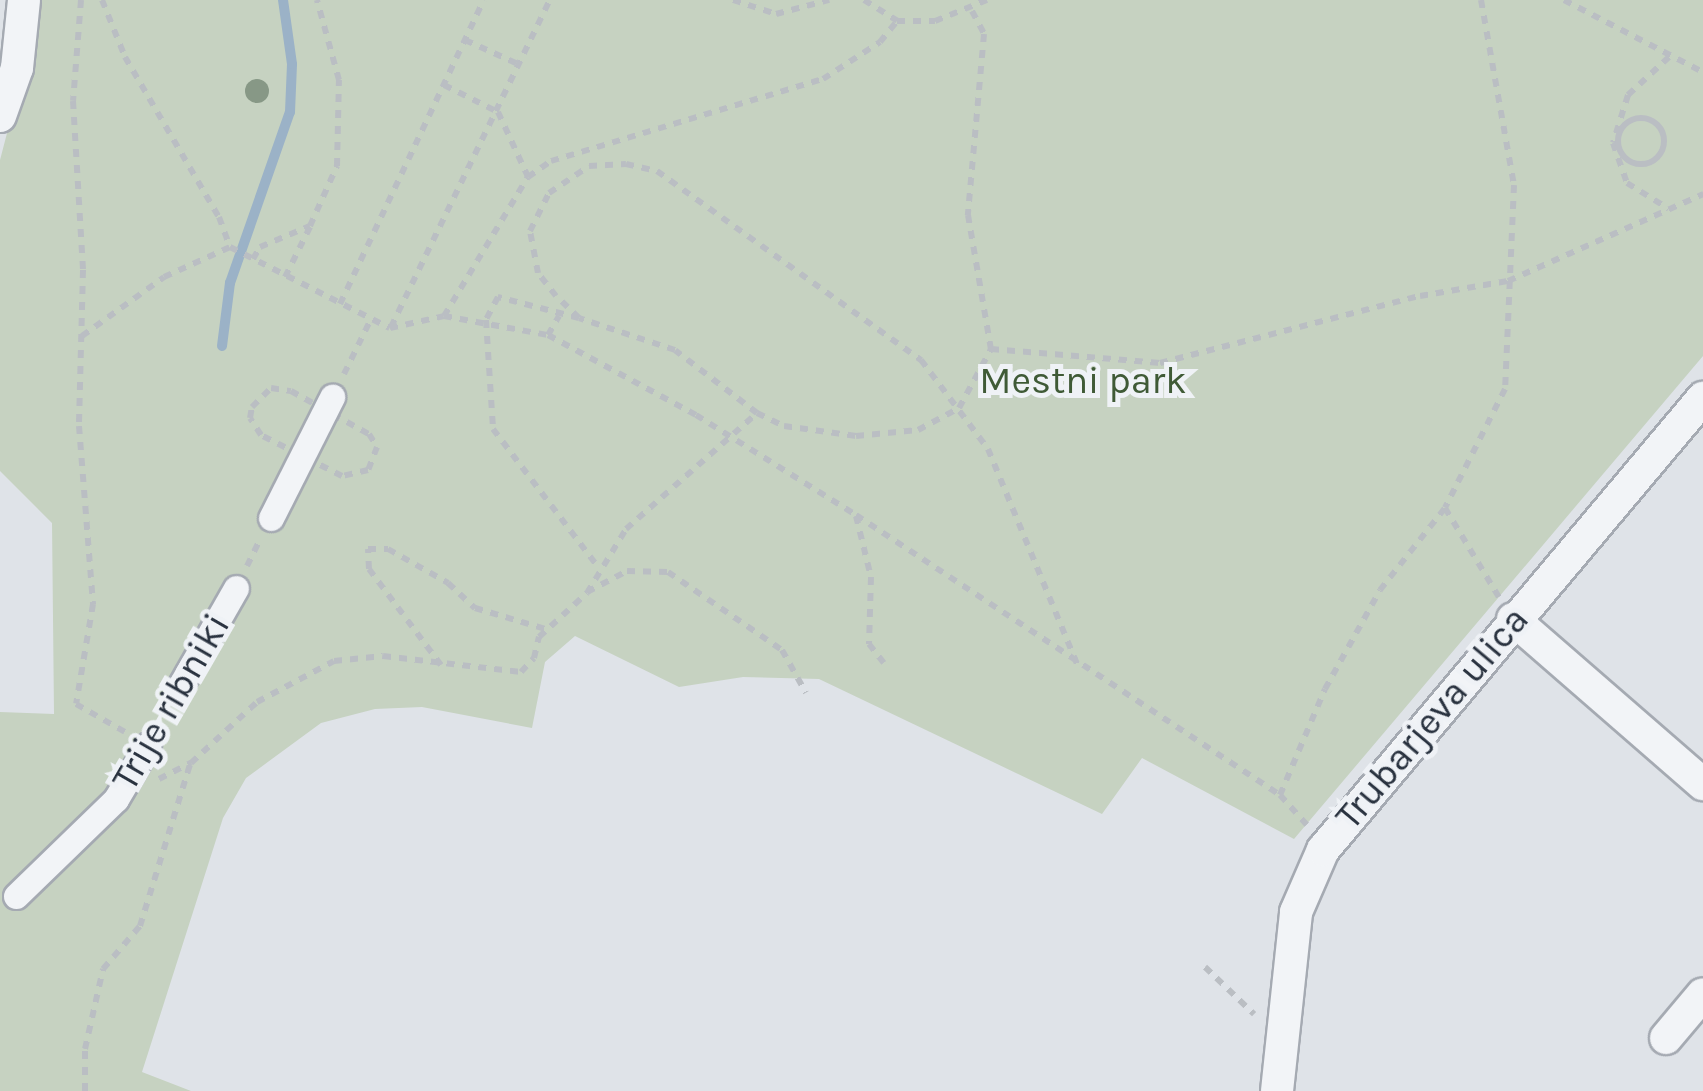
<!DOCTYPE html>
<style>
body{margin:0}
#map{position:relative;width:1703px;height:1091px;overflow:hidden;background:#dfe3e8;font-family:Karla,sans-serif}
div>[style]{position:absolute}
.green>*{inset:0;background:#c6d2c1}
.stream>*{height:10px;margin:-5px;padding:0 5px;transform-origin:5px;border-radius:5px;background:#9bb2c7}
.path>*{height:6px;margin-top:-3px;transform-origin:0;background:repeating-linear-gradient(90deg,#babec3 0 8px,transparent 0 16px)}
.path>.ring{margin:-3px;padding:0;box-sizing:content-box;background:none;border:6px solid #babec3;border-radius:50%}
.roads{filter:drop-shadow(2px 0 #a5aab2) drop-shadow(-2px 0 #a5aab2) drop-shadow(0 2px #a5aab2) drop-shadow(0 -2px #a5aab2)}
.pedestrian>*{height:25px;margin:-12.5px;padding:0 12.5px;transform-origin:12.5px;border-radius:12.5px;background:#f2f4f7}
.minor>*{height:32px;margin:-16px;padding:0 16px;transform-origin:16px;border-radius:16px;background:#f2f4f7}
.trees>*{width:24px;height:24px;margin:-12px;border-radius:50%;background:#879886}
span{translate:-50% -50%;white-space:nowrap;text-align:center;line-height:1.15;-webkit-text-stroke:10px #eff2f6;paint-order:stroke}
.park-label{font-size:38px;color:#3f5a36}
.street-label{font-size:38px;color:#29323f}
</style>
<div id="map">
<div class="green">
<i style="clip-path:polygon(25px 0,1703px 0,1703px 356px,1294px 839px,1142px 758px,1102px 814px,819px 679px,743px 677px,679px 687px,575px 636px,545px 662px,532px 728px,422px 707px,375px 709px,321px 723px,246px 778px,223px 818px,142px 1072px,191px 1091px,0 1091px,0 712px,54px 714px,52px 523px,0 471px,0 160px,29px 49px)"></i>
</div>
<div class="stream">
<i style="left:222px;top:346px;width:64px;rotate:-82.8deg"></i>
<i style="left:230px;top:283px;width:181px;rotate:-70.7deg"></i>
<i style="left:290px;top:112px;width:48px;rotate:-87.6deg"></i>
<i style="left:292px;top:64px;width:65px;rotate:-98deg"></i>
</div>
<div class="path">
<i style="left:81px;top:0;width:101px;rotate:94.5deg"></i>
<i style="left:73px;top:101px;width:169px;rotate:86.6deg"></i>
<i style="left:83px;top:270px;width:156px;rotate:91.5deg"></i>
<i style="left:79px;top:426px;width:179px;rotate:85.5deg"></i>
<i style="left:93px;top:604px;width:101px;rotate:99.6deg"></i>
<i style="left:76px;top:704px;width:56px;rotate:29.7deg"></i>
<i style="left:102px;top:0;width:61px;rotate:68deg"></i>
<i style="left:125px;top:57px;width:186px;rotate:59.6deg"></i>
<i style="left:219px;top:217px;width:32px;rotate:70deg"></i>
<i style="left:230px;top:247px;width:179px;rotate:26.9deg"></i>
<i style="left:390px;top:328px;width:55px;rotate:-12.5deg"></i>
<i style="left:444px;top:316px;width:106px;rotate:10.4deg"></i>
<i style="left:548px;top:335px;width:168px;rotate:28.4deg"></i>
<i style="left:696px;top:415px;width:189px;rotate:32deg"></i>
<i style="left:856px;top:515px;width:508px;rotate:33.44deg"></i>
<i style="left:1280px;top:795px;width:40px;rotate:48deg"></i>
<i style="left:733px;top:0;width:45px;rotate:18deg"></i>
<i style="left:776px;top:14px;width:55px;rotate:-14.8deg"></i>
<i style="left:864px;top:0;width:39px;rotate:32deg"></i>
<i style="left:897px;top:21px;width:38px"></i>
<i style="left:935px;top:21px;width:56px;rotate:-22deg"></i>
<i style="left:1481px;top:0;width:188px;rotate:79.9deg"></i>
<i style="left:1514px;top:185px;width:204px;rotate:92.5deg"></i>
<i style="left:1505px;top:389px;width:133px;rotate:116.8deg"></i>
<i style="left:1445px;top:508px;width:104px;rotate:58.8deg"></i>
<i style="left:1564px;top:0;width:157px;rotate:27.4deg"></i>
<i style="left:972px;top:11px;width:26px;rotate:62deg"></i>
<i style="left:984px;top:34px;width:182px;rotate:95.1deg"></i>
<i style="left:968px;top:215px;width:136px;rotate:80.3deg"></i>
<i style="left:465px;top:40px;width:60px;rotate:24.4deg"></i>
<i style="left:1669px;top:57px;width:56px;rotate:137.2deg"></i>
<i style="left:1628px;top:95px;width:50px;rotate:107.4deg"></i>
<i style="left:1613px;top:143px;width:42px;rotate:70.7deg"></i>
<i style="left:1627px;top:183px;width:49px;rotate:31.8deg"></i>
<i style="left:444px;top:85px;width:60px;rotate:26.6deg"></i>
<i style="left:498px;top:112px;width:72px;rotate:65.2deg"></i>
<i class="ring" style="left:1618px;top:118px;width:40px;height:40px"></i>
<i style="left:253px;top:259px;width:14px;rotate:-60deg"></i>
<i style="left:260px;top:247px;width:54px;rotate:-22.8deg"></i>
<i style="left:310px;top:226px;width:66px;rotate:-65.8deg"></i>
<i style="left:337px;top:166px;width:86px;rotate:-88.7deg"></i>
<i style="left:339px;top:80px;width:83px;rotate:-105.4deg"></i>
<i style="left:285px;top:277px;width:56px;rotate:-63.4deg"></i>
<i style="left:340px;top:304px;width:336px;rotate:-64.7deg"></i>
<i style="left:444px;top:316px;width:162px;rotate:-58.9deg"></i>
<i style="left:528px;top:177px;width:28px;rotate:-35deg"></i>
<i style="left:551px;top:161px;width:284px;rotate:-16.8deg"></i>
<i style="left:823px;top:79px;width:68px;rotate:-33deg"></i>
<i style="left:880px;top:42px;width:27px;rotate:-51deg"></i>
<i style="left:579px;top:318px;width:84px;rotate:-165.5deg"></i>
<i style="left:498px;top:297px;width:26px;rotate:118deg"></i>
<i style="left:486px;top:320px;width:109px;rotate:86.3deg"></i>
<i style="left:493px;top:429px;width:175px;rotate:52.7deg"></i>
<i style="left:391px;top:327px;width:364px;rotate:-64.1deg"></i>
<i style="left:548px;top:335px;width:22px;rotate:-60deg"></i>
<i style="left:82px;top:336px;width:101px;rotate:-35.7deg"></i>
<i style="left:164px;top:277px;width:72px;rotate:-24.4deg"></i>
<i style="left:344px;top:374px;width:61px;rotate:-63.9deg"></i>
<i style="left:271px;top:388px;width:20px;rotate:9deg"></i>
<i style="left:291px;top:391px;width:89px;rotate:28.9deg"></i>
<i style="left:369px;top:434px;width:15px;rotate:58deg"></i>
<i style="left:377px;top:447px;width:25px;rotate:111deg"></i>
<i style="left:368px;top:470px;width:27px;rotate:167deg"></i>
<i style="left:342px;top:476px;width:91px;rotate:-153.2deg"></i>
<i style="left:261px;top:435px;width:20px;rotate:-123deg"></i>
<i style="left:250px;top:418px;width:11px;rotate:-80deg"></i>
<i style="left:252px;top:407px;width:27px;rotate:-45deg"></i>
<i style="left:757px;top:413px;width:103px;rotate:-142.5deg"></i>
<i style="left:675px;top:350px;width:101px;rotate:-161.6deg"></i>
<i style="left:579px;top:318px;width:32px;rotate:-136deg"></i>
<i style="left:556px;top:296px;width:29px;rotate:-128deg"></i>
<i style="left:538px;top:273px;width:43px;rotate:-100.8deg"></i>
<i style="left:530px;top:231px;width:42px;rotate:-63.4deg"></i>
<i style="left:549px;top:193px;width:48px;rotate:-34deg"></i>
<i style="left:589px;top:166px;width:37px;rotate:-3deg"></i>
<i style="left:626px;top:164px;width:32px;rotate:13deg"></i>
<i style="left:657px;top:171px;width:325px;rotate:35.6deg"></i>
<i style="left:921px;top:360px;width:111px;rotate:53deg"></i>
<i style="left:988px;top:449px;width:235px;rotate:67.5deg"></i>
<i style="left:856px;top:516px;width:63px;rotate:76.2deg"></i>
<i style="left:871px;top:577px;width:67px;rotate:91.7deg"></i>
<i style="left:869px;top:644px;width:24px;rotate:52deg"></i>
<i style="left:247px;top:566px;width:28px;rotate:-64deg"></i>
<i style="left:587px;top:592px;width:45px;rotate:-27.7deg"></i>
<i style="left:627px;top:571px;width:41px;rotate:1.4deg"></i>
<i style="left:668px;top:572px;width:138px;rotate:34.4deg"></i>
<i style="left:782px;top:650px;width:49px;rotate:60.8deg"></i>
<i style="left:441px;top:665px;width:120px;rotate:-126.9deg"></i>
<i style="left:369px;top:569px;width:20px;rotate:-93deg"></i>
<i style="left:368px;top:549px;width:20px"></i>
<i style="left:388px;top:549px;width:69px;rotate:29.5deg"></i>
<i style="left:448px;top:583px;width:37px;rotate:43deg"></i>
<i style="left:475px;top:608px;width:74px;rotate:16.5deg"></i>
<i style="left:159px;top:779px;width:36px;rotate:-27deg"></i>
<i style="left:191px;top:763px;width:90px;rotate:-42.7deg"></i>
<i style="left:257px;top:702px;width:87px;rotate:-28deg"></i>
<i style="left:334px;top:661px;width:49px;rotate:-5.8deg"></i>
<i style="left:383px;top:656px;width:139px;rotate:6.6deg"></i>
<i style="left:521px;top:672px;width:19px;rotate:-47deg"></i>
<i style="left:534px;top:658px;width:22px;rotate:-77deg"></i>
<i style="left:539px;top:637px;width:65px;rotate:-42.5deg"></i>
<i style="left:587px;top:593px;width:75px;rotate:-58.6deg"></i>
<i style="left:626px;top:529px;width:175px;rotate:-41.5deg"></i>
<i style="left:757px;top:413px;width:30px;rotate:26deg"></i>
<i style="left:784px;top:426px;width:73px;rotate:7.9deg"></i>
<i style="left:856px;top:436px;width:62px;rotate:-5.5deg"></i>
<i style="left:918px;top:430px;width:47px;rotate:-28.2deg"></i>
<i style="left:959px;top:408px;width:67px;rotate:-61.5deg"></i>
<i style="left:991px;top:349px;width:170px;rotate:4.7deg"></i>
<i style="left:1160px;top:363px;width:268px;rotate:-14.5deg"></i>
<i style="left:1420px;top:296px;width:89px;rotate:-9.7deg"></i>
<i style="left:1508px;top:281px;width:214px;rotate:-24deg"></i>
<i style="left:1280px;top:795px;width:115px;rotate:-67deg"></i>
<i style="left:1325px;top:689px;width:113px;rotate:-60.9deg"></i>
<i style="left:1380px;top:590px;width:105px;rotate:-51.6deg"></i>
<i style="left:1205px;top:967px;width:68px;rotate:43.8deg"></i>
<i style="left:85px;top:1091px;width:42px;rotate:-90deg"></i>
<i style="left:85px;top:1049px;width:82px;rotate:-77.3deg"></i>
<i style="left:103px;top:969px;width:57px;rotate:-49.3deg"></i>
<i style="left:140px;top:926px;width:170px;rotate:-72.8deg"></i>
</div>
<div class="roads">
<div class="pedestrian">
<i style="left:271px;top:518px;width:136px;rotate:-63.2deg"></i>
<i style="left:179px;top:688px;width:115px;rotate:-60.3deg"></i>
<i style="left:16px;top:896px;width:139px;rotate:-44.1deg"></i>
<i style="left:116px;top:799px;width:63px;rotate:-59.3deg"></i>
</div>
<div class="minor">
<i style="left:0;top:116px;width:51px;rotate:-70.5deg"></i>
<i style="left:17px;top:68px;width:68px;rotate:-84.1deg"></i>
<i style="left:1513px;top:619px;width:252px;rotate:41deg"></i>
<i style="left:1666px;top:1038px;width:57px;rotate:-49.9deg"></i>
<i style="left:1277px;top:1091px;width:180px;rotate:-83.9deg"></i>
<i style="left:1296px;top:912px;width:68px;rotate:-66.5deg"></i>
<i style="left:1323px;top:850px;width:591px;rotate:-49.95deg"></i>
</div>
</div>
<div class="trees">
<i style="left:257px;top:91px"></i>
</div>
<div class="park-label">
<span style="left:1083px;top:381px">Mestni park</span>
</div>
<div class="street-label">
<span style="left:171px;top:702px;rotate:-60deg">Trije ribniki</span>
<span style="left:1432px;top:718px;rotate:-50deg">Trubarjeva ulica</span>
</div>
</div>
